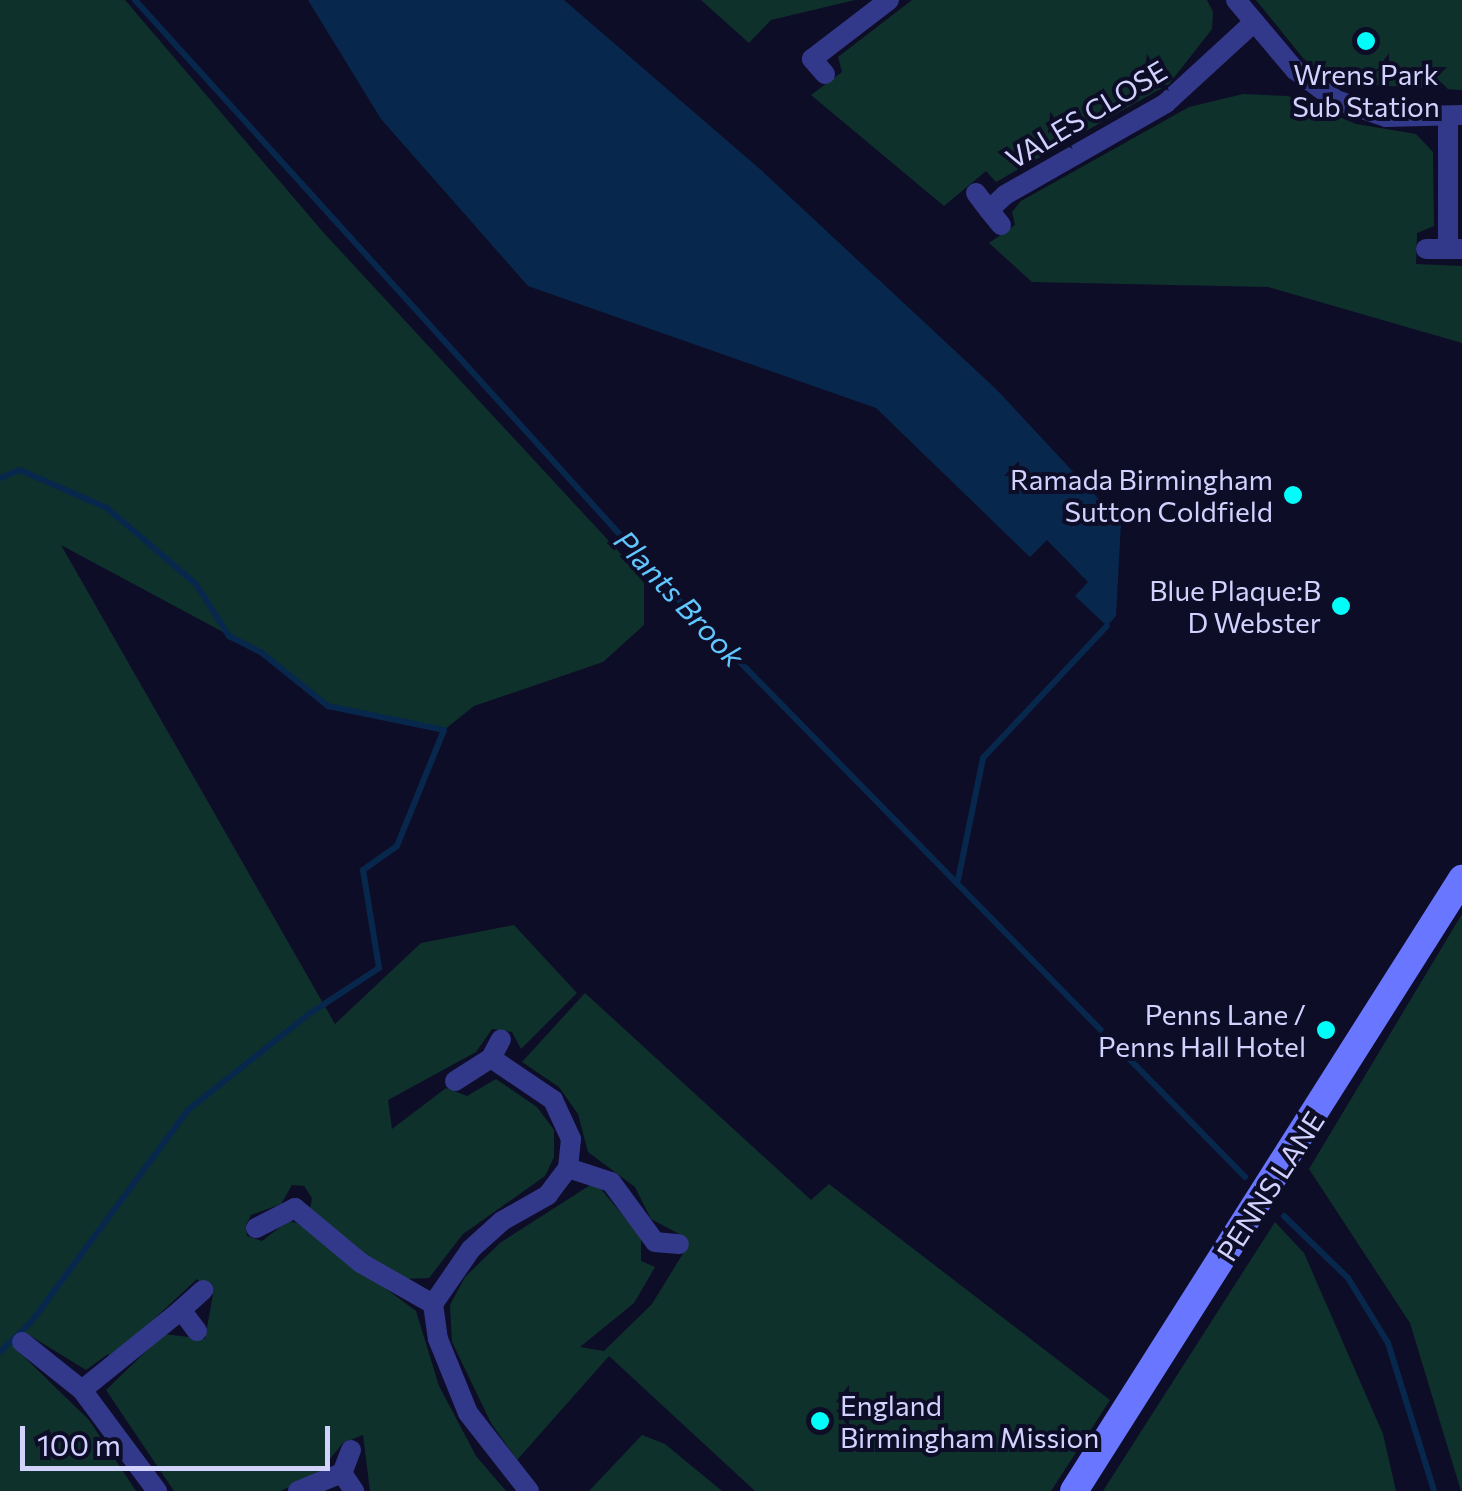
<!DOCTYPE html>
<style>
body{margin:0}
#map{position:relative;width:1462px;height:1491px;overflow:hidden;background:#0e0d27;font-family:Commissioner,sans-serif}
div>[style]{position:absolute}
.green>*{inset:0;background:#0f312c}
.water>*{inset:0;background:#07284c}
.stream>*{height:6px;margin:-3px;padding:0 3px;transform-origin:3px;border-radius:3px;background:#07284c}
.street>*{height:20px;margin:-10px;padding:0 10px;transform-origin:10px;border-radius:10px;background:#33398a}
.secondary>*{height:28px;margin:-14px;padding:0 14px;transform-origin:14px;border-radius:14px;background:#6976ff}
.dots>*{width:28px;height:28px;translate:-50% -50%;box-sizing:border-box;border:5px solid #0e0d27;border-radius:50%}
span{translate:-50% -50%;white-space:nowrap;text-align:center;line-height:1.15;-webkit-text-stroke:8px #0e0d27;paint-order:stroke}
.poi-label{font-size:28px;color:#d2d2ff}
.right{translate:-100% -50%;text-align:right}
.left{translate:0 -50%;text-align:left}
.street-label{font-size:28px;color:#d2d2ff}
.water-label{font-size:30px;color:#60c7ff;font-style:italic}
.scale{position:absolute;left:20px;top:1426px;width:310px;height:45px;box-sizing:border-box;border:5px solid #d2d2ff;border-top:0;padding-left:12px;font-size:30px;line-height:35px;white-space:nowrap;color:#d2d2ff;-webkit-text-stroke:8px #0e0d27;paint-order:stroke}
</style>
<div id="map">
<div class="green">
<i style="clip-path:polygon(0 0,125px 0,323px 232px,644px 579px,644px 625px,603px 662px,474px 706px,444px 730px,328px 706px,262px 653px,61px 545px,335px 1024px,421px 943px,514px 925px,577px 993px,521px 1049px,512px 1032px,492px 1029px,476px 1052px,388px 1100px,392px 1129px,446px 1088px,467px 1096px,496px 1079px,537px 1107px,554px 1130px,554px 1157px,545px 1176px,463px 1234px,429px 1278px,402px 1279px,365px 1258px,310px 1209px,312px 1198px,304px 1186px,292px 1185px,281px 1204px,251px 1215px,246px 1225px,247px 1236px,262px 1241px,288px 1221px,297px 1223px,416px 1311px,439px 1386px,476px 1456px,506px 1491px,370px 1491px,363px 1435px,343px 1443px,316px 1476px,280px 1491px,174px 1491px,106px 1390px,164px 1334px,205px 1339px,213px 1294px,197px 1279px,112px 1358px,108px 1354px,86px 1370px,29px 1335px,16px 1349px,89px 1420px,136px 1491px,0 1491px)"></i>
<i style="clip-path:polygon(701px 0,855px 0,771px 20px,749px 43px)"></i>
<i style="clip-path:polygon(912px 0,1207px 0,1213px 12px,1212px 29px,1169px 84px,996px 182px,986px 171px,944px 206px,811px 95px,842px 72px,838px 57px)"></i>
<i style="clip-path:polygon(1256px 0,1462px 0,1462px 90px,1335px 83px,1303px 58px)"></i>
<i style="clip-path:polygon(1243px 94px,1288px 96px,1356px 124px,1416px 134px,1433px 152px,1434px 226px,1417px 233px,1416px 264px,1462px 266px,1462px 343px,1268px 287px,1032px 282px,989px 243px,1015px 225px,1012px 212px,1021px 201px,1189px 107px)"></i>
<i style="clip-path:polygon(1462px 914px,1462px 1491px,1461px 1491px,1410px 1323px,1309px 1169px)"></i>
<i style="clip-path:polygon(585px 993px,811px 1200px,829px 1184px,1110px 1400px,1051px 1491px,755px 1491px,609px 1356px,517px 1460px,491px 1423px,452px 1342px,450px 1305px,465px 1277px,500px 1243px,595px 1182px,641px 1237px,641px 1261px,655px 1267px,634px 1303px,580px 1347px,604px 1351px,652px 1304px,687px 1247px,681px 1235px,651px 1219px,635px 1187px,588px 1152px,578px 1114px,559px 1087px,522px 1062px)"></i>
<i style="clip-path:polygon(1275px 1222px,1304px 1253px,1383px 1434px,1396px 1491px,1103px 1491px)"></i>
<i style="clip-path:polygon(642px 1435px,665px 1444px,722px 1491px,589px 1491px)"></i>
</div>
<div class="water">
<i style="clip-path:polygon(308px 0,564px 0,761px 170px,997px 390px,1121px 523px,1116px 616px,1107px 626px,1075px 596px,1088px 582px,1047px 540px,1030px 557px,876px 408px,528px 286px,381px 119px)"></i>
</div>
<div class="stream">
<i style="left:135px;top:0;width:814px;rotate:47.79deg"></i>
<i style="left:682px;top:603px;width:804px;rotate:45.55deg"></i>
<i style="left:0;top:478px;width:22px;rotate:-22deg"></i>
<i style="left:20px;top:470px;width:95px;rotate:23.6deg"></i>
<i style="left:107px;top:508px;width:117px;rotate:40.5deg"></i>
<i style="left:196px;top:584px;width:62px;rotate:57.6deg"></i>
<i style="left:229px;top:636px;width:37px;rotate:27deg"></i>
<i style="left:262px;top:653px;width:85px;rotate:38.8deg"></i>
<i style="left:328px;top:706px;width:118px;rotate:11.7deg"></i>
<i style="left:444px;top:730px;width:125px;rotate:112.1deg"></i>
<i style="left:397px;top:846px;width:42px;rotate:144.8deg"></i>
<i style="left:363px;top:870px;width:99px;rotate:80.7deg"></i>
<i style="left:379px;top:968px;width:84px;rotate:146.7deg"></i>
<i style="left:309px;top:1014px;width:154px;rotate:141.6deg"></i>
<i style="left:188px;top:1110px;width:262px;rotate:126.5deg"></i>
<i style="left:32px;top:1321px;width:45px;rotate:135.9deg"></i>
<i style="left:958px;top:880px;width:125px;rotate:-78.4deg"></i>
<i style="left:983px;top:758px;width:181px;rotate:-46.8deg"></i>
<i style="left:1284px;top:1216px;width:89px;rotate:44.1deg"></i>
<i style="left:1348px;top:1278px;width:76px;rotate:58.4deg"></i>
<i style="left:1388px;top:1343px;width:155px;rotate:72.7deg"></i>
</div>
<div class="street">
<i style="left:1236px;top:0;width:92px;rotate:49.9deg"></i>
<i style="left:1295px;top:70px;width:51px;rotate:36.2deg"></i>
<i style="left:1336px;top:100px;width:53px;rotate:18.8deg"></i>
<i style="left:1386px;top:117px;width:76px;rotate:-1.5deg"></i>
<i style="left:825px;top:74px;width:20px;rotate:-131deg"></i>
<i style="left:812px;top:59px;width:97px;rotate:-37.5deg"></i>
<i style="left:1448px;top:120px;width:129px;rotate:90deg"></i>
<i style="left:976px;top:193px;width:21px;rotate:53deg"></i>
<i style="left:1001px;top:225px;width:19px;rotate:-129deg"></i>
<i style="left:989px;top:210px;width:22px;rotate:-43deg"></i>
<i style="left:1005px;top:195px;width:185px;rotate:-29.7deg"></i>
<i style="left:1166px;top:103px;width:120px;rotate:-42.6deg"></i>
<i style="left:1426px;top:249px;width:36px"></i>
<i style="left:491px;top:1058px;width:75px;rotate:34.1deg"></i>
<i style="left:553px;top:1100px;width:43px;rotate:65.2deg"></i>
<i style="left:571px;top:1139px;width:29px;rotate:96deg"></i>
<i style="left:568px;top:1168px;width:34px;rotate:127deg"></i>
<i style="left:548px;top:1195px;width:53px;rotate:150.5deg"></i>
<i style="left:502px;top:1221px;width:42px;rotate:137.9deg"></i>
<i style="left:471px;top:1249px;width:67px;rotate:124.6deg"></i>
<i style="left:433px;top:1304px;width:35px;rotate:82deg"></i>
<i style="left:438px;top:1339px;width:80px;rotate:67.9deg"></i>
<i style="left:468px;top:1413px;width:99px;rotate:52deg"></i>
<i style="left:455px;top:1081px;width:43px;rotate:-32.6deg"></i>
<i style="left:491px;top:1058px;width:21px;rotate:-62deg"></i>
<i style="left:568px;top:1168px;width:45px;rotate:18deg"></i>
<i style="left:611px;top:1182px;width:74px;rotate:53.7deg"></i>
<i style="left:655px;top:1242px;width:24px;rotate:5deg"></i>
<i style="left:256px;top:1228px;width:44px;rotate:-27.1deg"></i>
<i style="left:295px;top:1208px;width:86px;rotate:39.8deg"></i>
<i style="left:361px;top:1263px;width:83px;rotate:29.7deg"></i>
<i style="left:197px;top:1331px;width:26px;rotate:-127deg"></i>
<i style="left:181px;top:1310px;width:30px;rotate:-42deg"></i>
<i style="left:22px;top:1342px;width:77px;rotate:38.7deg"></i>
<i style="left:82px;top:1390px;width:126px;rotate:53.4deg"></i>
<i style="left:82px;top:1390px;width:127px;rotate:-38.9deg"></i>
<i style="left:351px;top:1450px;width:25px;rotate:111deg"></i>
<i style="left:342px;top:1473px;width:22px;rotate:56deg"></i>
<i style="left:298px;top:1491px;width:48px;rotate:-22.2deg"></i>
</div>
<div class="secondary">
<i style="left:1074px;top:1491px;width:725px;rotate:-57.63deg"></i>
</div>
<div class="dots">
<i style="left:1366px;top:41px;background:#00fdfa"></i>
<i style="left:1293px;top:495px;background:#00fdfa"></i>
<i style="left:1341px;top:606px;background:#00fdfa"></i>
<i style="left:1326px;top:1030px;background:#00fdfa"></i>
<i style="left:820px;top:1421px;background:#00fdfa"></i>
</div>
<div class="poi-label">
<span style="left:1366px;top:90px">Wrens Park<br>Sub Station</span>
<span class="right" style="left:1273px;top:495px">Ramada Birmingham<br>Sutton Coldfield</span>
<span class="right" style="left:1321px;top:606px">Blue Plaque:B<br>D Webster</span>
<span class="right" style="left:1306px;top:1030px">Penns Lane /<br>Penns Hall Hotel</span>
<span class="left" style="left:840px;top:1421px">England<br>Birmingham Mission</span>
</div>
<div class="street-label">
<span style="left:1086px;top:114px;rotate:-31deg">VALES CLOSE</span>
<span style="left:1270px;top:1186px;rotate:-57deg">PENNS LANE</span>
</div>
<div class="water-label">
<span style="left:680px;top:598px;rotate:47deg">Plants Brook</span>
</div>
<div class="scale">100 m</div>
</div>
